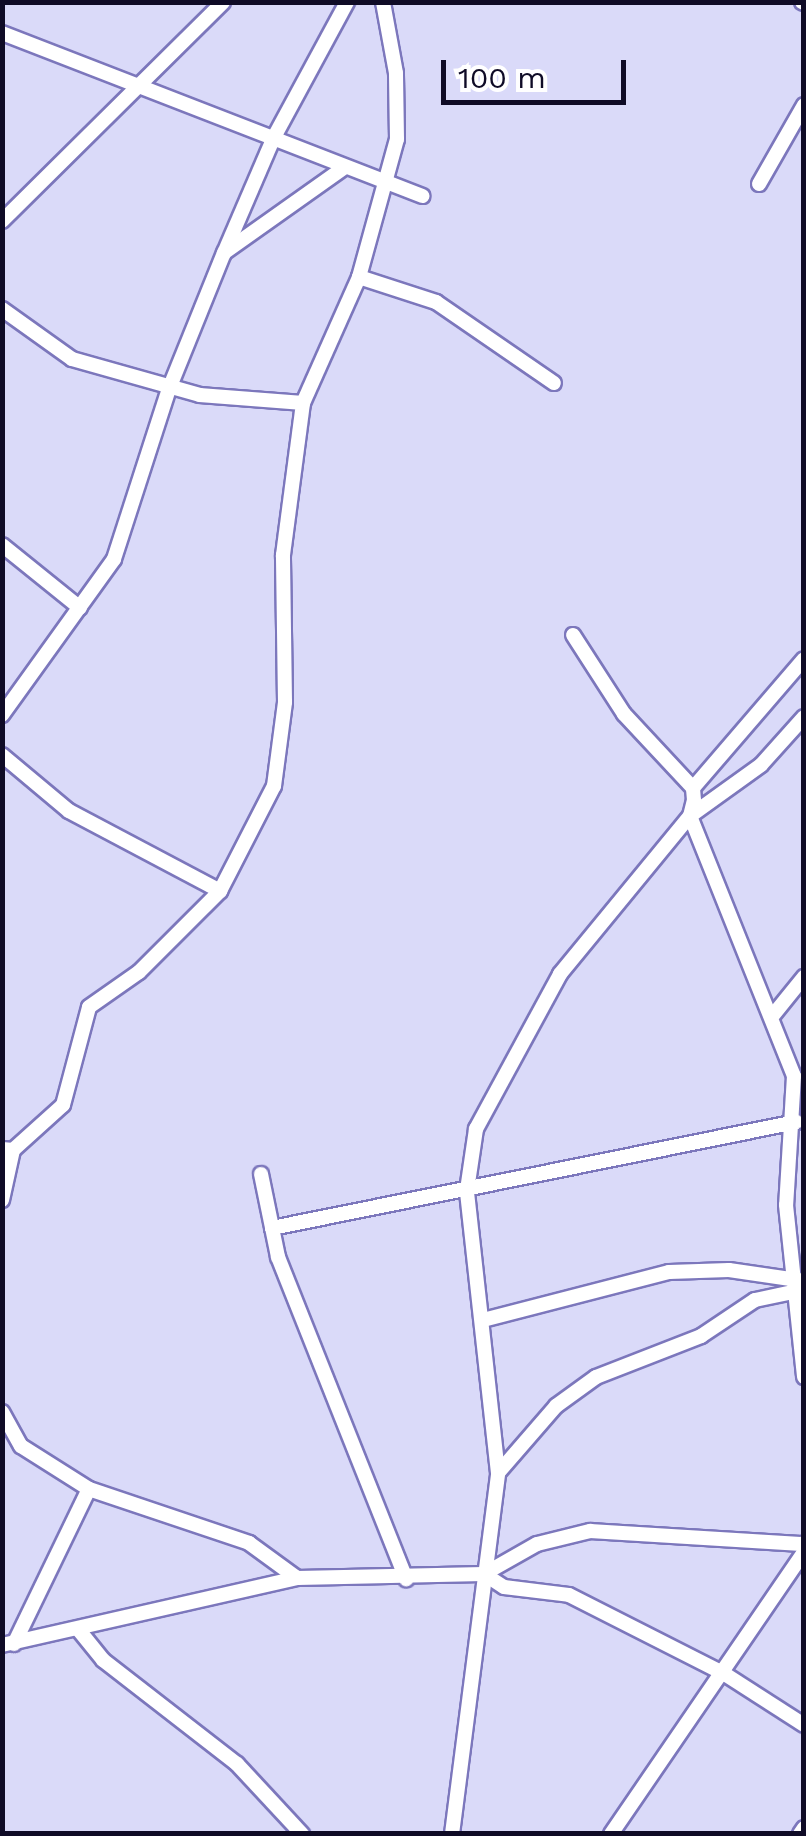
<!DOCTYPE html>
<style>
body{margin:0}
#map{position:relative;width:806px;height:1836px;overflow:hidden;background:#dadaf9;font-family:"Work Sans",sans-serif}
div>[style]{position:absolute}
.roads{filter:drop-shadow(2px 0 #7c77bc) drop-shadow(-2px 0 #7c77bc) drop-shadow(0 2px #7c77bc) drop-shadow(0 -2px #7c77bc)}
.street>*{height:14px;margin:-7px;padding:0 7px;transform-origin:7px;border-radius:7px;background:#fff}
span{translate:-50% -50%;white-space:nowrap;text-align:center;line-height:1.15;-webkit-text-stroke:10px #fff;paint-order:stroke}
.frame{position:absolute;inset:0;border:5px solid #0f0b26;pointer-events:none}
.scale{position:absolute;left:441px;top:60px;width:185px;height:45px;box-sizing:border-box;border:5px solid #0f0b26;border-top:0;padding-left:12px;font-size:30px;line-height:35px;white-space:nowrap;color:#0f0b26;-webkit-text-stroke:8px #fff;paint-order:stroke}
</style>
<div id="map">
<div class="roads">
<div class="street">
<i style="left:802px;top:2px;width:2px;rotate:27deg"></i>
<i style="left:2px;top:33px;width:451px;rotate:21.2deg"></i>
<i style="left:759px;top:184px;width:91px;rotate:-60.3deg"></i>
<i style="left:2px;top:221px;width:311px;rotate:-44.7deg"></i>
<i style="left:225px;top:252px;width:147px;rotate:-35.3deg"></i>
<i style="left:359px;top:277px;width:81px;rotate:18deg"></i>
<i style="left:436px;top:302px;width:143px;rotate:34.5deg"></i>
<i style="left:2px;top:309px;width:86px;rotate:35.5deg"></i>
<i style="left:72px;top:359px;width:133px;rotate:15.7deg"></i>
<i style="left:200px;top:395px;width:103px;rotate:4.4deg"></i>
<i style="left:2px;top:545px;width:100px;rotate:38.9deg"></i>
<i style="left:2px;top:715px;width:192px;rotate:-54.3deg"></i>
<i style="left:114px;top:559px;width:179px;rotate:-72.1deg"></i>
<i style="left:169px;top:389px;width:147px;rotate:-68deg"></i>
<i style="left:224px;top:253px;width:124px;rotate:-66.7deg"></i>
<i style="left:273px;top:139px;width:156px;rotate:-61.6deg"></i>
<i style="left:804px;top:717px;width:64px;rotate:131.9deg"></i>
<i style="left:761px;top:765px;width:87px;rotate:144.3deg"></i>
<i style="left:690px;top:816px;width:280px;rotate:68.2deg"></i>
<i style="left:794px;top:1076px;width:129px;rotate:93.5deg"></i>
<i style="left:786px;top:1205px;width:173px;rotate:84deg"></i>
<i style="left:2px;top:755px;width:87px;rotate:39.9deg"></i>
<i style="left:69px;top:811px;width:171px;rotate:27.9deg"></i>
<i style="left:693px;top:788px;width:170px;rotate:-49.3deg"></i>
<i style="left:774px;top:1014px;width:48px;rotate:-51deg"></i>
<i style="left:2px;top:1149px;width:11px;rotate:5deg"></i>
<i style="left:13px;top:1150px;width:67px;rotate:-42deg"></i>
<i style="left:63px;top:1105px;width:101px;rotate:-75.1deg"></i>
<i style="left:89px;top:1007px;width:61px;rotate:-35deg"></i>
<i style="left:139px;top:972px;width:115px;rotate:-45deg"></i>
<i style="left:220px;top:891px;width:118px;rotate:-62.8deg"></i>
<i style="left:274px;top:786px;width:85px;rotate:-82.5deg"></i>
<i style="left:285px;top:702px;width:147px;rotate:-90.8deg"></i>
<i style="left:283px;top:555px;width:153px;rotate:-82.5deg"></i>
<i style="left:303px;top:403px;width:138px;rotate:-66deg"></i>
<i style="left:359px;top:277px;width:143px;rotate:-74.6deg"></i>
<i style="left:397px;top:139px;width:66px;rotate:-90.9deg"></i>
<i style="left:396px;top:73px;width:72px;rotate:-100.4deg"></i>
<i style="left:261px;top:1174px;width:85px;rotate:78.4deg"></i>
<i style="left:278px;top:1257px;width:347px;rotate:68.3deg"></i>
<i style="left:2px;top:1200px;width:51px;rotate:-77.6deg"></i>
<i style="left:272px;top:1228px;width:535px;rotate:-11.44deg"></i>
<i style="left:483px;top:1320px;width:192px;rotate:-14.5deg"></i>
<i style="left:669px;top:1272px;width:60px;rotate:-1.9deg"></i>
<i style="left:729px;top:1270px;width:76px;rotate:8.3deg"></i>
<i style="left:2px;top:1412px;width:39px;rotate:61deg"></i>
<i style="left:21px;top:1446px;width:80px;rotate:32.3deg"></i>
<i style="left:89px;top:1489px;width:169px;rotate:18.6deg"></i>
<i style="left:249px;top:1543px;width:59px;rotate:36.1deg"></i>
<i style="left:498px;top:1473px;width:89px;rotate:-49.1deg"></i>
<i style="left:556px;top:1406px;width:49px;rotate:-35.9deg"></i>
<i style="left:596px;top:1377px;width:113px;rotate:-21.3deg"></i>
<i style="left:701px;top:1336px;width:65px;rotate:-33.7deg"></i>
<i style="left:755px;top:1300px;width:38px;rotate:-12deg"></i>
<i style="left:484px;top:1574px;width:24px;rotate:33deg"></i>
<i style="left:504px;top:1587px;width:65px;rotate:7deg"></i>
<i style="left:569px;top:1595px;width:173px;rotate:26.9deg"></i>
<i style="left:723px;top:1673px;width:96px;rotate:32.7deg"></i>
<i style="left:78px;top:1629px;width:40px;rotate:51deg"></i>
<i style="left:103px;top:1660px;width:170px;rotate:37.8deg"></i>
<i style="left:237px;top:1764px;width:96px;rotate:47.1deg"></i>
<i style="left:14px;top:1644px;width:172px;rotate:-64.2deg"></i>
<i style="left:2px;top:1645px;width:303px;rotate:-12.8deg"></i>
<i style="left:297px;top:1578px;width:187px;rotate:-1.2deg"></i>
<i style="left:484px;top:1574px;width:61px;rotate:-29.5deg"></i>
<i style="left:537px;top:1544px;width:55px;rotate:-13.8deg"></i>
<i style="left:590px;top:1531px;width:214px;rotate:3.5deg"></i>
<i style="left:452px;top:1834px;width:364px;rotate:-82.7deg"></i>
<i style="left:498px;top:1473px;width:285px;rotate:-96.3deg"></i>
<i style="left:467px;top:1190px;width:62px;rotate:-81.6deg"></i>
<i style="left:476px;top:1129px;width:176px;rotate:-61.5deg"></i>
<i style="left:560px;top:974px;width:205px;rotate:-50.6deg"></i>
<i style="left:690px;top:816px;width:16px;rotate:-76deg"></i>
<i style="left:694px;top:800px;width:12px;rotate:-95deg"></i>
<i style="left:693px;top:788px;width:101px;rotate:-133deg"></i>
<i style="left:624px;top:714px;width:94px;rotate:-122.8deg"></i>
<i style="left:611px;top:1834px;width:342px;rotate:-55.6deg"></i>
<i style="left:800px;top:1834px;width:7px;rotate:-56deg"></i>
</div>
</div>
<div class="frame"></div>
<div class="scale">100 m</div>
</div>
